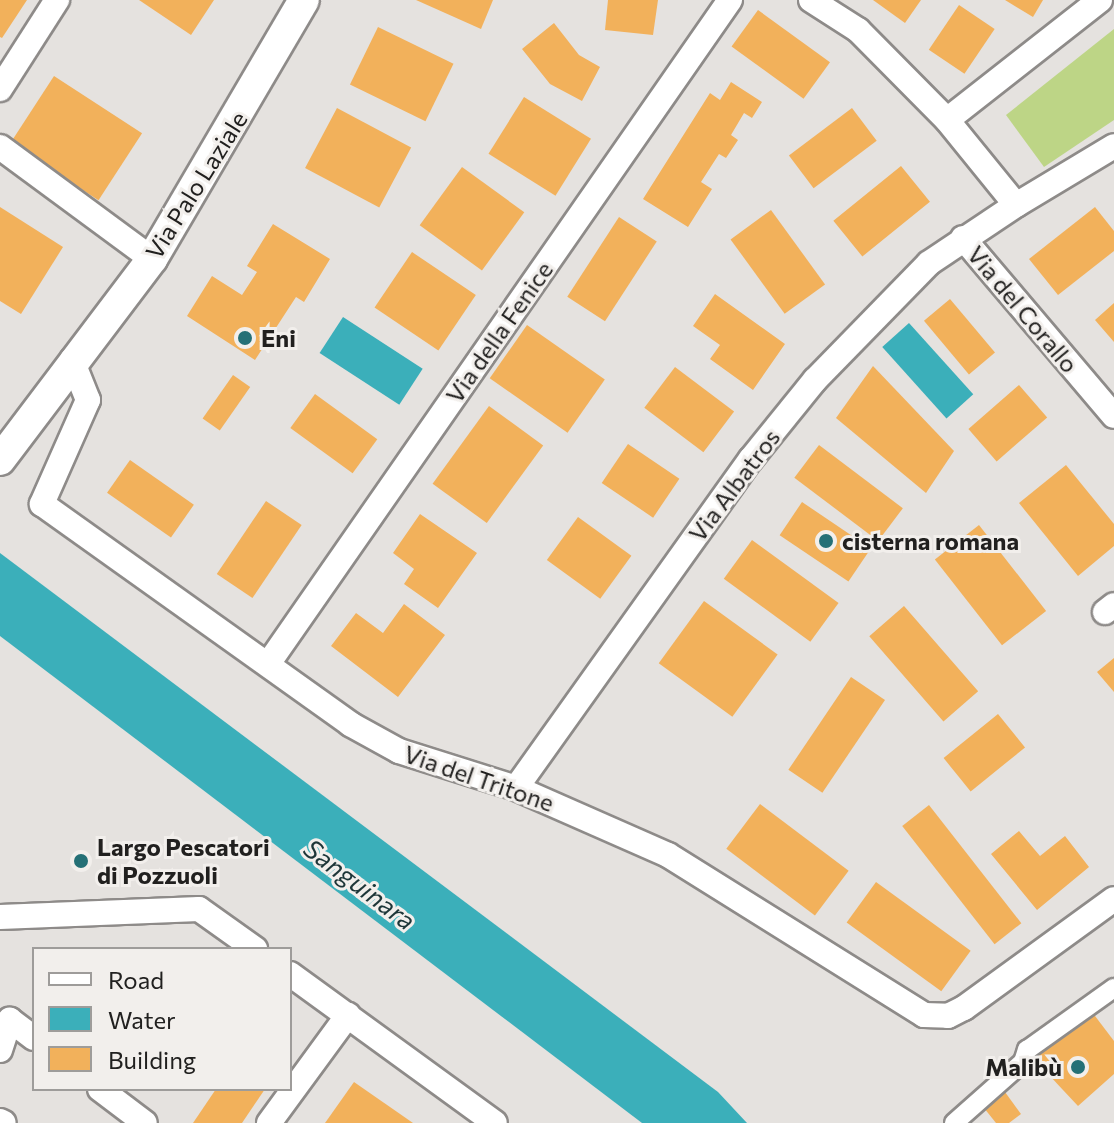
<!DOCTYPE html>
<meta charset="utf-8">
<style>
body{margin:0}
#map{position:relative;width:1114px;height:1123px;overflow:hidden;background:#e5e2df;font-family:Commissioner,sans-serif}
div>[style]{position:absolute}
.green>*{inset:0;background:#bdd586}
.water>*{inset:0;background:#3bafba;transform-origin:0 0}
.building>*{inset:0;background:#f2b15b;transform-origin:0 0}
.roads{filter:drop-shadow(2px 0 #8e8b89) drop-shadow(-2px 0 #8e8b89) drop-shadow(0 2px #8e8b89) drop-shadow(0 -2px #8e8b89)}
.pedestrian>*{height:18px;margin:-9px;padding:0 9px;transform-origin:9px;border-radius:9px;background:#fff}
.minor>*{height:24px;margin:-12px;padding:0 12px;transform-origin:12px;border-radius:12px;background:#fff}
.tertiary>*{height:30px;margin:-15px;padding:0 15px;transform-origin:15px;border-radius:15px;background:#fff}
.dots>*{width:22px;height:22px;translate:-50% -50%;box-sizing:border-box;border:4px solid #f2efec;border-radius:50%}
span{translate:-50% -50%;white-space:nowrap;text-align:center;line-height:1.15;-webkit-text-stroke:6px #f2efec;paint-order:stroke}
.street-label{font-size:24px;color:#21201f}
.poi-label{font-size:24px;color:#21201f;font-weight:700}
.left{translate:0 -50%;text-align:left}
.right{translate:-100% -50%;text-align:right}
.water-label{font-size:26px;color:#1d3638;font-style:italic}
.legend{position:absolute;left:32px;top:947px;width:260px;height:144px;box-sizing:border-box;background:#f2efec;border:2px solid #9e9c9a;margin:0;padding:10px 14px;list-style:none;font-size:24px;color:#21201f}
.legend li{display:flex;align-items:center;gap:16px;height:40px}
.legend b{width:40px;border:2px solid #9e9c9a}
</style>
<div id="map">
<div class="green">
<i style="clip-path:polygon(1114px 29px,1114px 120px,1044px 167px,1006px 115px)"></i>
</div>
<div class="water">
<i style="left:343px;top:317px;width:95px;height:43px;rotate:33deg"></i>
<i style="left:909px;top:323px;width:96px;height:36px;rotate:48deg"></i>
<i style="clip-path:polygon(0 553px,718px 1092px,747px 1123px,642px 1123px,0 636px)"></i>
</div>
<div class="building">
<i style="clip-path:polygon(0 0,27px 0,2px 38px,0 37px)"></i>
<i style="clip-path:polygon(139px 0,214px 0,191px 35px)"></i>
<i style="clip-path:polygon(416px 0,493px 0,481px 29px)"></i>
<i style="clip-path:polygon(608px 0,658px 0,653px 35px,605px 30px)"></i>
<i style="clip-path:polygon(873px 0,921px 0,905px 23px)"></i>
<i style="clip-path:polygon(1005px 0,1043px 0,1033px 17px)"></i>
<i style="left:959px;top:5px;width:43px;height:54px;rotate:34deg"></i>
<i style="left:758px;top:10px;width:89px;height:45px;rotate:36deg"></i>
<i style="clip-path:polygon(554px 23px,579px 55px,600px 67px,582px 101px,550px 84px,522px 49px)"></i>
<i style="left:378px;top:27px;width:84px;height:64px;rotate:26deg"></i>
<i style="left:54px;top:76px;width:105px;height:80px;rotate:33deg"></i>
<i style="clip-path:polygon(731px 82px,762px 102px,752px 118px,744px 113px,731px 135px,738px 140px,726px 158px,719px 154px,701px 182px,712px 189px,688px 227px,643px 199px,710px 93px,720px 100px)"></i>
<i style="left:524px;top:97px;width:79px;height:67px;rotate:32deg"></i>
<i style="left:337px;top:108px;width:84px;height:68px;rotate:28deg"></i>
<i style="left:852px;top:108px;width:41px;height:79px;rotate:53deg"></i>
<i style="left:901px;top:166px;width:46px;height:87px;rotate:51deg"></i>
<i style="left:462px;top:167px;width:77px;height:72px;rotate:36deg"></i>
<i style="clip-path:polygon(0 207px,63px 247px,21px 314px,0 301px)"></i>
<i style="clip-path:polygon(1095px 207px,1114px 231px,1114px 251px,1058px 295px,1029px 259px)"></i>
<i style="left:771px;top:210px;width:92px;height:50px;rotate:54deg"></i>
<i style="left:619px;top:217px;width:45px;height:95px;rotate:33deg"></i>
<i style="clip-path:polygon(273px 224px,330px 259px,304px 302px,296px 297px,255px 360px,187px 316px,212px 276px,242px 295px,257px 272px,247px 266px)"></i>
<i style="left:412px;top:252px;width:77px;height:67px;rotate:34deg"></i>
<i style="clip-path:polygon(715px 294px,785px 344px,753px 390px,710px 359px,720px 345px,693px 326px)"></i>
<i style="left:950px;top:299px;width:70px;height:34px;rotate:50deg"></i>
<i style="clip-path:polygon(1114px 303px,1114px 342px,1095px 320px)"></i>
<i style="left:527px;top:325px;width:95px;height:65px;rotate:35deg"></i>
<i style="clip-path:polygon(873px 366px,954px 451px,926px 493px,836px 418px)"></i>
<i style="left:675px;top:367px;width:74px;height:51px;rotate:37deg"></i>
<i style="left:233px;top:375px;width:21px;height:53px;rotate:35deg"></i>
<i style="left:1019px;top:385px;width:43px;height:67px;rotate:49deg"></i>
<i style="left:315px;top:394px;width:77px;height:42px;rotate:36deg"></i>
<i style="left:489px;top:406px;width:67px;height:96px;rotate:36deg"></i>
<i style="left:628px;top:444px;width:62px;height:47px;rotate:34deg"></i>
<i style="left:819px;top:445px;width:105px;height:41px;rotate:37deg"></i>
<i style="left:130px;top:460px;width:78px;height:40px;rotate:35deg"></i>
<i style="clip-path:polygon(1066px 465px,1114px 524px,1114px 546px,1078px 576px,1019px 503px)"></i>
<i style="left:266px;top:501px;width:43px;height:88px;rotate:34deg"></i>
<i style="left:802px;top:502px;width:83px;height:40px;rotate:34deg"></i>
<i style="clip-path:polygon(420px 514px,477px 553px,438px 608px,404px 584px,414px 569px,393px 553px)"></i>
<i style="left:578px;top:517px;width:66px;height:53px;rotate:36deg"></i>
<i style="left:979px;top:525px;width:109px;height:56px;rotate:52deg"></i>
<i style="left:752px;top:540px;width:107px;height:48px;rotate:36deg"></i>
<i style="left:704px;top:601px;width:91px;height:77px;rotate:36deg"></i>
<i style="clip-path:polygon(404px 604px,445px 635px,398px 697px,331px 646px,356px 613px,383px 633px)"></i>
<i style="left:904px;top:606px;width:113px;height:46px;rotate:49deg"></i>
<i style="clip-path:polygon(1114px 658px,1114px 692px,1097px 672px)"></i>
<i style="left:851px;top:677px;width:41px;height:112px;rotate:34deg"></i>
<i style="left:998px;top:714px;width:43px;height:70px;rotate:51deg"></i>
<i style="left:760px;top:804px;width:111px;height:56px;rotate:37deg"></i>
<i style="left:929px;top:805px;width:150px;height:34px;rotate:52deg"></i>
<i style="clip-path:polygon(1019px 831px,1040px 856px,1065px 836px,1089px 867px,1037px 910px,991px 854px)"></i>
<i style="left:876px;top:882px;width:117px;height:50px;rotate:36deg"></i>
<i style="clip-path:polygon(1092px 1012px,1114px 1041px,1114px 1074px,1078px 1106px,1034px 1059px)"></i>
<i style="clip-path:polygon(354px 1082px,413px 1123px,325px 1123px)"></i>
<i style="clip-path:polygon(216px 1089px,265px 1089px,242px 1123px,193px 1123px)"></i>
<i style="clip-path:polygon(1005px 1092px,1021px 1114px,1009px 1123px,996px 1123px,984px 1108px)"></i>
</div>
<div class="roads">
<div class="pedestrian">
<i style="left:954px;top:1123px;width:92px;rotate:-41.5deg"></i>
<i style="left:1023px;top:1062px;width:13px;rotate:-72deg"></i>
<i style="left:1027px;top:1050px;width:107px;rotate:-35.5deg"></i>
</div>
<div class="minor">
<i style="left:811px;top:0;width:56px;rotate:32.6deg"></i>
<i style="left:858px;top:30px;width:127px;rotate:45.3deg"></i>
<i style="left:1100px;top:0;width:194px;rotate:141.9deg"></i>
<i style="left:947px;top:120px;width:109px;rotate:50.9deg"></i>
<i style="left:1016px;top:205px;width:114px;rotate:-31deg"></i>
<i style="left:0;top:89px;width:106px;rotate:-57.4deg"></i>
<i style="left:0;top:147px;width:189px;rotate:36.4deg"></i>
<i style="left:963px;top:238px;width:233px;rotate:49.7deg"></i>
<i style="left:72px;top:360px;width:43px;rotate:68.2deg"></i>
<i style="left:88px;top:400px;width:114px;rotate:113.9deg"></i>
<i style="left:42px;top:504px;width:379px;rotate:35.5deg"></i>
<i style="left:350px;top:724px;width:56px;rotate:28.9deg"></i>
<i style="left:399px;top:751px;width:123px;rotate:17.5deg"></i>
<i style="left:516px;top:788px;width:166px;rotate:23.8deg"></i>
<i style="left:668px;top:855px;width:302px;rotate:32deg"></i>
<i style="left:924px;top:1015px;width:24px;rotate:2deg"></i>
<i style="left:948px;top:1016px;width:18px;rotate:-27deg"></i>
<i style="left:964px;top:1008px;width:185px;rotate:-36deg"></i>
<i style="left:1105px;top:612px;width:11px;rotate:-38deg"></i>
<i style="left:268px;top:664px;width:809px;rotate:-55.17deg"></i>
<i style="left:516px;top:788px;width:404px;rotate:-54.5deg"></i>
<i style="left:751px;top:459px;width:102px;rotate:-51deg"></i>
<i style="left:815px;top:380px;width:163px;rotate:-45.7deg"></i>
<i style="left:929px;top:263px;width:105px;rotate:-33.7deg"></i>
<i style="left:0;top:917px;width:199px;rotate:-2.3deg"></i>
<i style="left:199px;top:909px;width:69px;rotate:35.5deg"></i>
<i style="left:290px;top:974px;width:253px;rotate:36deg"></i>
<i style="left:0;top:1050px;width:32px;rotate:-72deg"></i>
<i style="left:10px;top:1020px;width:30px;rotate:37deg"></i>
<i style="left:100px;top:1089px;width:56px;rotate:37.1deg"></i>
<i style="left:0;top:1121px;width:4px;rotate:27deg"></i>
<i style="left:269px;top:1123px;width:134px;rotate:-53.8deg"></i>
</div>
<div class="tertiary">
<i style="left:0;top:460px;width:252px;rotate:-52.9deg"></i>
<i style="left:152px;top:259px;width:300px;rotate:-59.6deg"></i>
</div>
</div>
<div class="dots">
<i style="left:245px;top:338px;background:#257076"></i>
<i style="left:826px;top:541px;background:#257076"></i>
<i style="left:81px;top:861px;background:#257076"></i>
<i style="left:1078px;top:1067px;background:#257076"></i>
</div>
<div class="street-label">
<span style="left:196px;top:185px;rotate:-58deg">Via Palo Laziale</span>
<span style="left:1023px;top:309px;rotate:50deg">Via del Corallo</span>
<span style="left:499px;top:332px;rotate:-55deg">Via della Fenice</span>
<span style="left:734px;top:485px;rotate:-53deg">Via Albatros</span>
<span style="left:479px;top:778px;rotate:19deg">Via del Tritone</span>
</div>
<div class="poi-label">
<span class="left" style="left:261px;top:338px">Eni</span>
<span class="left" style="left:842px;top:541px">cisterna romana</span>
<span class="left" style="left:97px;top:861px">Largo Pescatori<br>di Pozzuoli</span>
<span class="right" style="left:1062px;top:1067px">Malibù</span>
</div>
<div class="water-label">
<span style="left:360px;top:884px;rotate:37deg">Sanguinara</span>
</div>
<ul class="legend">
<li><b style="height:10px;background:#fff"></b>Road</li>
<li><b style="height:22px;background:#3bafba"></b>Water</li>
<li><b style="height:22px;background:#f2b15b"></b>Building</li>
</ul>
</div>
